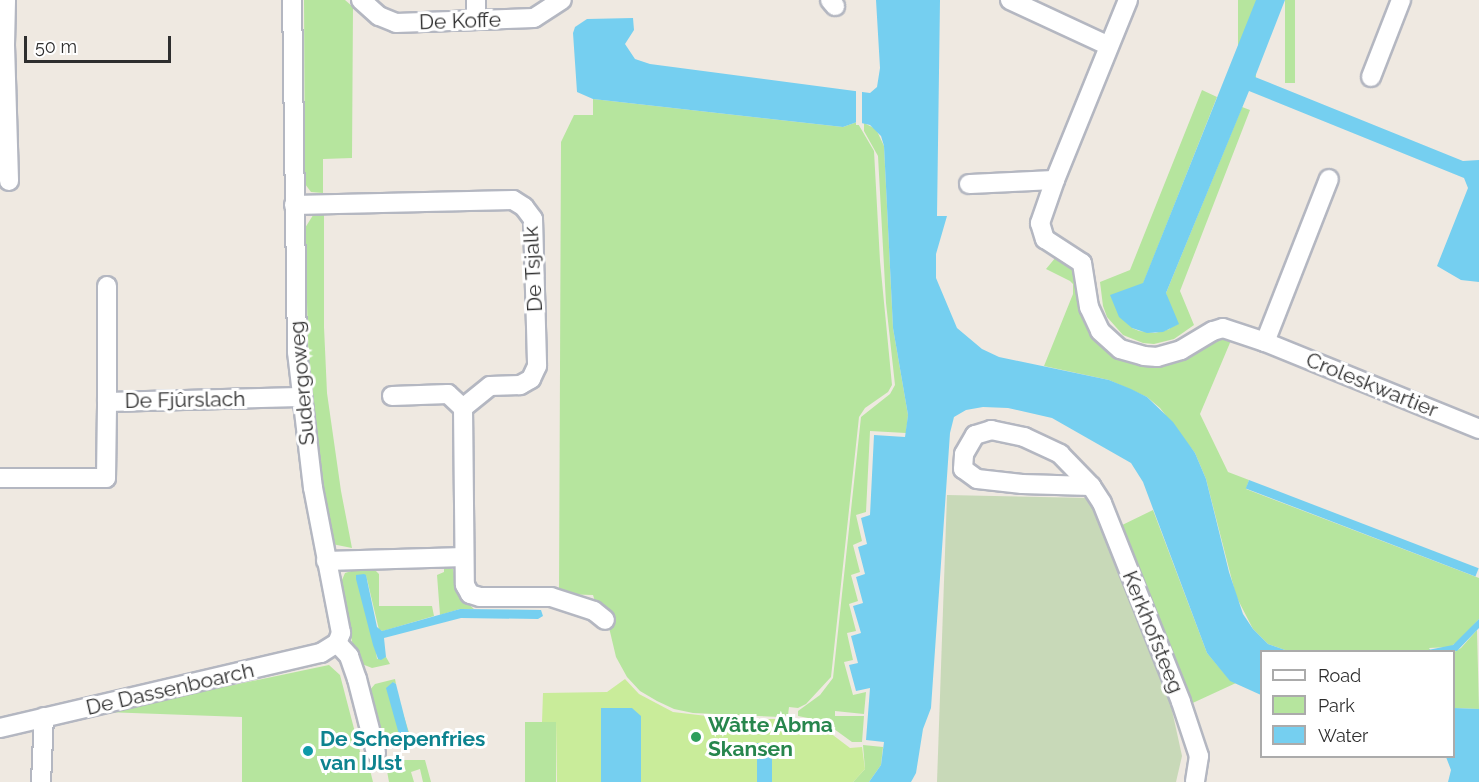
<!DOCTYPE html>
<meta charset="utf-8">
<style>
body{margin:0}
#map{position:relative;width:1479px;height:782px;overflow:hidden;background:#efe9e1;font-family:Raleway,sans-serif}
div>[style]{position:absolute}
.green>*{inset:0;background:#b6e59e;transform-origin:0 0}
.cemetery>*{inset:0;background:#c8d9b8}
.pitch>*{inset:0;background:#c9ec9a}
.water>*{inset:0;background:#75cff0;transform-origin:0 0}
.pier>*{inset:0;background:#efe9e1;transform-origin:0 0}
.roads{filter:drop-shadow(2px 0 #b4b7c1) drop-shadow(-2px 0 #b4b7c1) drop-shadow(0 2px #b4b7c1) drop-shadow(0 -2px #b4b7c1)}
.street>*{height:18px;margin:-9px;padding:0 9px;transform-origin:9px;border-radius:9px;background:#fff}
.dots>*{width:16px;height:16px;translate:-50% -50%;box-sizing:border-box;border:3px solid #fff;border-radius:50%}
span{translate:-50% -50%;white-space:nowrap;text-align:center;line-height:1.15;-webkit-text-stroke:6px #fff;paint-order:stroke}
.street-label{font-size:21px;color:#2e2e2e}
.leisure-label{font-size:21px;color:#27864d;font-weight:700}
.left{translate:0 -50%;text-align:left}
.culture-label{font-size:21px;color:#0d838f;font-weight:700}
.legend{position:absolute;left:1260px;top:650px;width:195px;height:108px;box-sizing:border-box;background:#fff;border:2px solid #ababab;margin:0;padding:8px 10px;list-style:none;font-size:18px;color:#2e2e2e}
.legend li{display:flex;align-items:center;gap:12px;height:30px}
.legend b{width:30px;border:2px solid #ababab}
.scale{position:absolute;left:24px;top:36px;width:147px;height:27px;box-sizing:border-box;border:3px solid #2e2e2e;border-top:0;padding-left:8px;font-size:18px;line-height:21px;white-space:nowrap;color:#2e2e2e;-webkit-text-stroke:4px #fff;paint-order:stroke}
</style>
<div id="map">
<div class="green">
<i style="clip-path:polygon(304px 0,345px 0,353px 7px,352px 158px,323px 159px,323px 193px,311px 192px,305px 184px)"></i>
<i style="left:1238px;top:0;width:18px;height:88px"></i>
<i style="left:1285px;top:0;width:10px;height:83px"></i>
<i style="clip-path:polygon(1202px 90px,1217px 97px,1143px 284px,1132px 328px,1139px 331px,1155px 333px,1170px 329px,1166px 293px,1242px 107px,1250px 110px,1180px 291px,1194px 325px,1174px 339px,1154px 344px,1143px 343px,1123px 335px,1107px 317px,1103px 306px,1100px 282px,1130px 270px)"></i>
<i style="clip-path:polygon(593px 99px,843px 127px,857px 122px,874px 151px,880px 261px,892px 385px,888px 392px,865px 408px,859px 417px,831px 677px,806px 704px,798px 708px,789px 707px,788px 715px,780px 717px,693px 713px,674px 709px,657px 701px,640px 691px,627px 677px,616px 657px,607px 619px,597px 608px,593px 595px,559px 594px,561px 142px,574px 115px,593px 115px)"></i>
<i style="clip-path:polygon(864px 123px,876px 129px,884px 146px,893px 328px,908px 415px,906px 433px,870px 431px,866px 512px,856px 515px,862px 541px,853px 545px,860px 572px,851px 575px,858px 601px,849px 604px,856px 631px,847px 633px,853px 660px,844px 662px,853px 695px,866px 692px,864px 714px,835px 711px,835px 716px,864px 716px,862px 742px,852px 742px,823px 721px,798px 716px,798px 711px,820px 695px,833px 678px,861px 417px,890px 394px,895px 385px,886px 303px,878px 156px,864px 131px)"></i>
<i style="clip-path:polygon(324px 211px,324px 327px,327px 393px,341px 491px,352px 548px,332px 544px,326px 521px,310px 413px,305px 228px,315px 212px)"></i>
<i style="clip-path:polygon(1056px 257px,1076px 268px,1080px 309px,1085px 323px,1104px 348px,1116px 356px,1129px 362px,1157px 365px,1185px 358px,1221px 335px,1232px 338px,1200px 414px,1228px 472px,1249px 480px,1246px 489px,1479px 578px,1479px 619px,1460px 640px,1450px 647px,1429px 648px,1431px 651px,1288px 651px,1268px 644px,1253px 629px,1236px 596px,1206px 479px,1195px 453px,1160px 408px,1147px 397px,1109px 380px,1044px 366px,1073px 294px,1073px 284px,1070px 281px,1046px 269px)"></i>
<i style="clip-path:polygon(1153px 510px,1207px 653px,1230px 680px,1236px 683px,1184px 707px,1114px 529px)"></i>
<i style="clip-path:polygon(444px 566px,453px 569px,459px 596px,474px 609px,460px 609px,440px 615px,437px 575px,444px 572px)"></i>
<i style="clip-path:polygon(364px 567px,374px 569px,379px 574px,379px 606px,432px 606px,434px 616px,383px 631px,379px 630px,366px 575px,377px 659px,386px 657px,390px 664px,372px 668px,357px 662px,339px 587px,345px 573px)"></i>
<i style="clip-path:polygon(1477px 630px,1479px 709px,1454px 708px,1454px 652px,1461px 648px)"></i>
<i style="clip-path:polygon(329px 665px,340px 675px,363px 763px,369px 766px,373px 782px,242px 782px,242px 717px,105px 712px)"></i>
<i style="clip-path:polygon(395px 679px,396px 684px,393px 682px,413px 745px,389px 745px,378px 740px,369px 691px,375px 684px)"></i>
<i style="left:525px;top:722px;width:31px;height:60px"></i>
<i style="clip-path:polygon(863px 745px,883px 747px,881px 765px,869px 782px,853px 782px,865px 769px)"></i>
<i style="clip-path:polygon(385px 760px,425px 760px,431px 782px,423px 782px,420px 769px,411px 772px,414px 782px,389px 782px)"></i>
</div>
<div class="cemetery">
<i style="clip-path:polygon(947px 495px,1090px 498px,1168px 692px,1182px 756px,1176px 782px,937px 782px)"></i>
</div>
<div class="pitch">
<i style="clip-path:polygon(625px 679px,639px 694px,673px 712px,732px 719px,794px 719px,821px 726px,850px 748px,862px 747px,865px 769px,853px 782px,557px 782px,556px 722px,542px 722px,543px 693px,607px 692px)"></i>
</div>
<div class="water">
<i style="clip-path:polygon(876px 0,940px 0,937px 216px,947px 216px,936px 254px,936px 278px,957px 328px,982px 349px,999px 357px,1109px 380px,1131px 389px,1147px 397px,1173px 422px,1195px 453px,1206px 479px,1229px 572px,1243px 614px,1253px 629px,1268px 644px,1288px 651px,1262px 652px,1261px 695px,1230px 681px,1207px 653px,1143px 482px,1131px 463px,1052px 418px,1008px 408px,983px 407px,966px 410px,954px 417px,950px 433px,931px 708px,923px 729px,916px 773px,911px 782px,869px 782px,881px 765px,884px 742px,866px 740px,870px 688px,856px 691px,849px 665px,858px 663px,851px 636px,861px 633px,853px 606px,863px 603px,856px 577px,865px 574px,858px 547px,867px 544px,861px 518px,870px 515px,874px 435px,905px 437px,908px 415px,893px 328px,884px 146px,881px 136px,870px 125px,857px 122px,843px 127px,593px 99px,577px 92px,573px 33px,575px 27px,587px 19px,633px 18px,634px 30px,625px 44px,635px 59px,650px 64px,870px 93px,877px 87px,880px 68px)"></i>
<i style="clip-path:polygon(1256px 0,1285px 0,1255px 77px,1463px 161px,1479px 160px,1479px 282px,1461px 280px,1437px 266px,1468px 188px,1464px 178px,1249px 91px,1166px 293px,1179px 324px,1163px 332px,1147px 333px,1132px 328px,1119px 317px,1110px 295px,1143px 283px)"></i>
<i style="left:1249px;top:480px;width:246px;height:9px;rotate:21deg"></i>
<i style="clip-path:polygon(364px 574px,366px 575px,377px 627px,382px 631px,460px 609px,541px 610px,543px 616px,538px 619px,461px 618px,384px 638px,386px 657px,381px 660px,378px 659px,373px 645px,356px 579px,356px 575px)"></i>
<i style="clip-path:polygon(1479px 619px,1479px 628px,1457px 651px,1428px 650px,1453px 645px)"></i>
<i style="clip-path:polygon(393px 682px,396px 684px,410px 739px,400px 738px,386px 688px)"></i>
<i style="clip-path:polygon(601px 708px,632px 708px,641px 716px,641px 782px,601px 782px)"></i>
<i style="clip-path:polygon(1454px 708px,1479px 709px,1479px 782px,1448px 782px,1451px 770px,1446px 757px,1454px 756px)"></i>
<i style="left:757px;top:743px;width:15px;height:39px"></i>
</div>
<div class="pier">
<i style="left:856px;top:90px;width:6px;height:35px"></i>
</div>
<div class="roads">
<div class="street">
<i style="left:361px;top:0;width:24px;rotate:42deg"></i>
<i style="left:379px;top:16px;width:18px;rotate:22deg"></i>
<i style="left:396px;top:23px;width:138px;rotate:-2.1deg"></i>
<i style="left:534px;top:18px;width:33px;rotate:-33deg"></i>
<i style="left:830px;top:0;width:8px;rotate:50deg"></i>
<i style="left:1010px;top:0;width:109px;rotate:24.9deg"></i>
<i style="left:1128px;top:0;width:194px;rotate:112.1deg"></i>
<i style="left:1055px;top:180px;width:46px;rotate:109.2deg"></i>
<i style="left:1040px;top:223px;width:17px;rotate:73deg"></i>
<i style="left:1045px;top:239px;width:44px;rotate:33deg"></i>
<i style="left:1082px;top:263px;width:45px;rotate:81deg"></i>
<i style="left:1089px;top:307px;width:26px;rotate:65deg"></i>
<i style="left:1100px;top:331px;width:27px;rotate:42deg"></i>
<i style="left:1120px;top:349px;width:25px;rotate:16deg"></i>
<i style="left:1144px;top:356px;width:13px;rotate:4deg"></i>
<i style="left:1157px;top:357px;width:25px;rotate:-16deg"></i>
<i style="left:1181px;top:350px;width:37px;rotate:-31deg"></i>
<i style="left:1213px;top:331px;width:10px;rotate:-17deg"></i>
<i style="left:1223px;top:328px;width:44px;rotate:18.4deg"></i>
<i style="left:1265px;top:342px;width:231px;rotate:22.1deg"></i>
<i style="left:476px;top:20px;width:20px;rotate:-90deg"></i>
<i style="left:0;top:45px;width:5px"></i>
<i style="left:5px;top:45px;width:45px;rotate:-88.7deg"></i>
<i style="left:5px;top:45px;width:136px;rotate:88.3deg"></i>
<i style="left:1371px;top:77px;width:83px;rotate:-68.7deg"></i>
<i style="left:969px;top:184px;width:86px;rotate:-2.7deg"></i>
<i style="left:294px;top:205px;width:219px;rotate:-1.3deg"></i>
<i style="left:513px;top:200px;width:13px;rotate:32deg"></i>
<i style="left:524px;top:207px;width:15px;rotate:53deg"></i>
<i style="left:533px;top:219px;width:147px;rotate:88.4deg"></i>
<i style="left:537px;top:366px;width:14px;rotate:115deg"></i>
<i style="left:531px;top:379px;width:13px;rotate:151deg"></i>
<i style="left:520px;top:385px;width:30px;rotate:178deg"></i>
<i style="left:490px;top:386px;width:35px;rotate:141deg"></i>
<i style="left:463px;top:408px;width:177px;rotate:89.4deg"></i>
<i style="left:465px;top:585px;width:10px;rotate:61deg"></i>
<i style="left:470px;top:594px;width:10px;rotate:17deg"></i>
<i style="left:480px;top:597px;width:71px"></i>
<i style="left:551px;top:597px;width:45px;rotate:18deg"></i>
<i style="left:594px;top:611px;width:14px;rotate:39deg"></i>
<i style="left:1265px;top:342px;width:175px;rotate:-68.6deg"></i>
<i style="left:392px;top:396px;width:56px;rotate:-2deg"></i>
<i style="left:448px;top:394px;width:21px;rotate:43deg"></i>
<i style="left:107px;top:402px;width:116px;rotate:-90deg"></i>
<i style="left:0;top:478px;width:106px"></i>
<i style="left:106px;top:478px;width:76px;rotate:-89.2deg"></i>
<i style="left:107px;top:402px;width:193px;rotate:-1.5deg"></i>
<i style="left:1091px;top:486px;width:69px;rotate:-178.3deg"></i>
<i style="left:1022px;top:484px;width:45px;rotate:-173.7deg"></i>
<i style="left:977px;top:479px;width:17px;rotate:-144deg"></i>
<i style="left:963px;top:469px;width:15px;rotate:-86deg"></i>
<i style="left:964px;top:454px;width:22px;rotate:-60deg"></i>
<i style="left:975px;top:435px;width:17px;rotate:-17deg"></i>
<i style="left:991px;top:430px;width:34px;rotate:12deg"></i>
<i style="left:1024px;top:437px;width:40px;rotate:25deg"></i>
<i style="left:1060px;top:454px;width:45px;rotate:45.9deg"></i>
<i style="left:1091px;top:486px;width:20px;rotate:57deg"></i>
<i style="left:1102px;top:503px;width:214px;rotate:68.3deg"></i>
<i style="left:1181px;top:702px;width:57px;rotate:71.6deg"></i>
<i style="left:1199px;top:756px;width:26px;rotate:99deg"></i>
<i style="left:326px;top:561px;width:138px;rotate:-1.7deg"></i>
<i style="left:337px;top:643px;width:18px;rotate:47deg"></i>
<i style="left:349px;top:656px;width:24px;rotate:71deg"></i>
<i style="left:357px;top:679px;width:76px;rotate:75.6deg"></i>
<i style="left:0;top:728px;width:330px;rotate:-13.2deg"></i>
<i style="left:321px;top:653px;width:19px;rotate:-32deg"></i>
<i style="left:337px;top:643px;width:11px;rotate:-68deg"></i>
<i style="left:341px;top:633px;width:148px;rotate:-100.9deg"></i>
<i style="left:313px;top:488px;width:137px;rotate:-96.7deg"></i>
<i style="left:297px;top:352px;width:352px;rotate:-90.8deg"></i>
<i style="left:41px;top:782px;width:65px;rotate:-87.4deg"></i>
</div>
</div>
<div class="dots">
<i style="left:696px;top:737px;background:#2e9e5b"></i>
<i style="left:308px;top:751px;background:#0f9aa8"></i>
</div>
<div class="street-label">
<span style="left:460px;top:21px;rotate:-2deg">De Koffe</span>
<span style="left:533px;top:269px;rotate:-93deg">De Tsjalk</span>
<span style="left:302px;top:383px;rotate:-95deg">Sudergoweg</span>
<span style="left:1372px;top:385px;rotate:22deg">Croleskwartier</span>
<span style="left:185px;top:400px;rotate:-1deg">De Fjûrslach</span>
<span style="left:1153px;top:632px;rotate:68deg">Kerkhofsteeg</span>
<span style="left:170px;top:689px;rotate:-13deg">De Dassenboarch</span>
</div>
<div class="leisure-label">
<span class="left" style="left:708px;top:737px">Wâtte Abma<br>Skansen</span>
</div>
<div class="culture-label">
<span class="left" style="left:320px;top:751px">De Schepenfries<br>van IJlst</span>
</div>
<ul class="legend">
<li><b style="height:8px;background:#fff"></b>Road</li>
<li><b style="height:16px;background:#b6e59e"></b>Park</li>
<li><b style="height:16px;background:#75cff0"></b>Water</li>
</ul>
<div class="scale">50 m</div>
</div>
